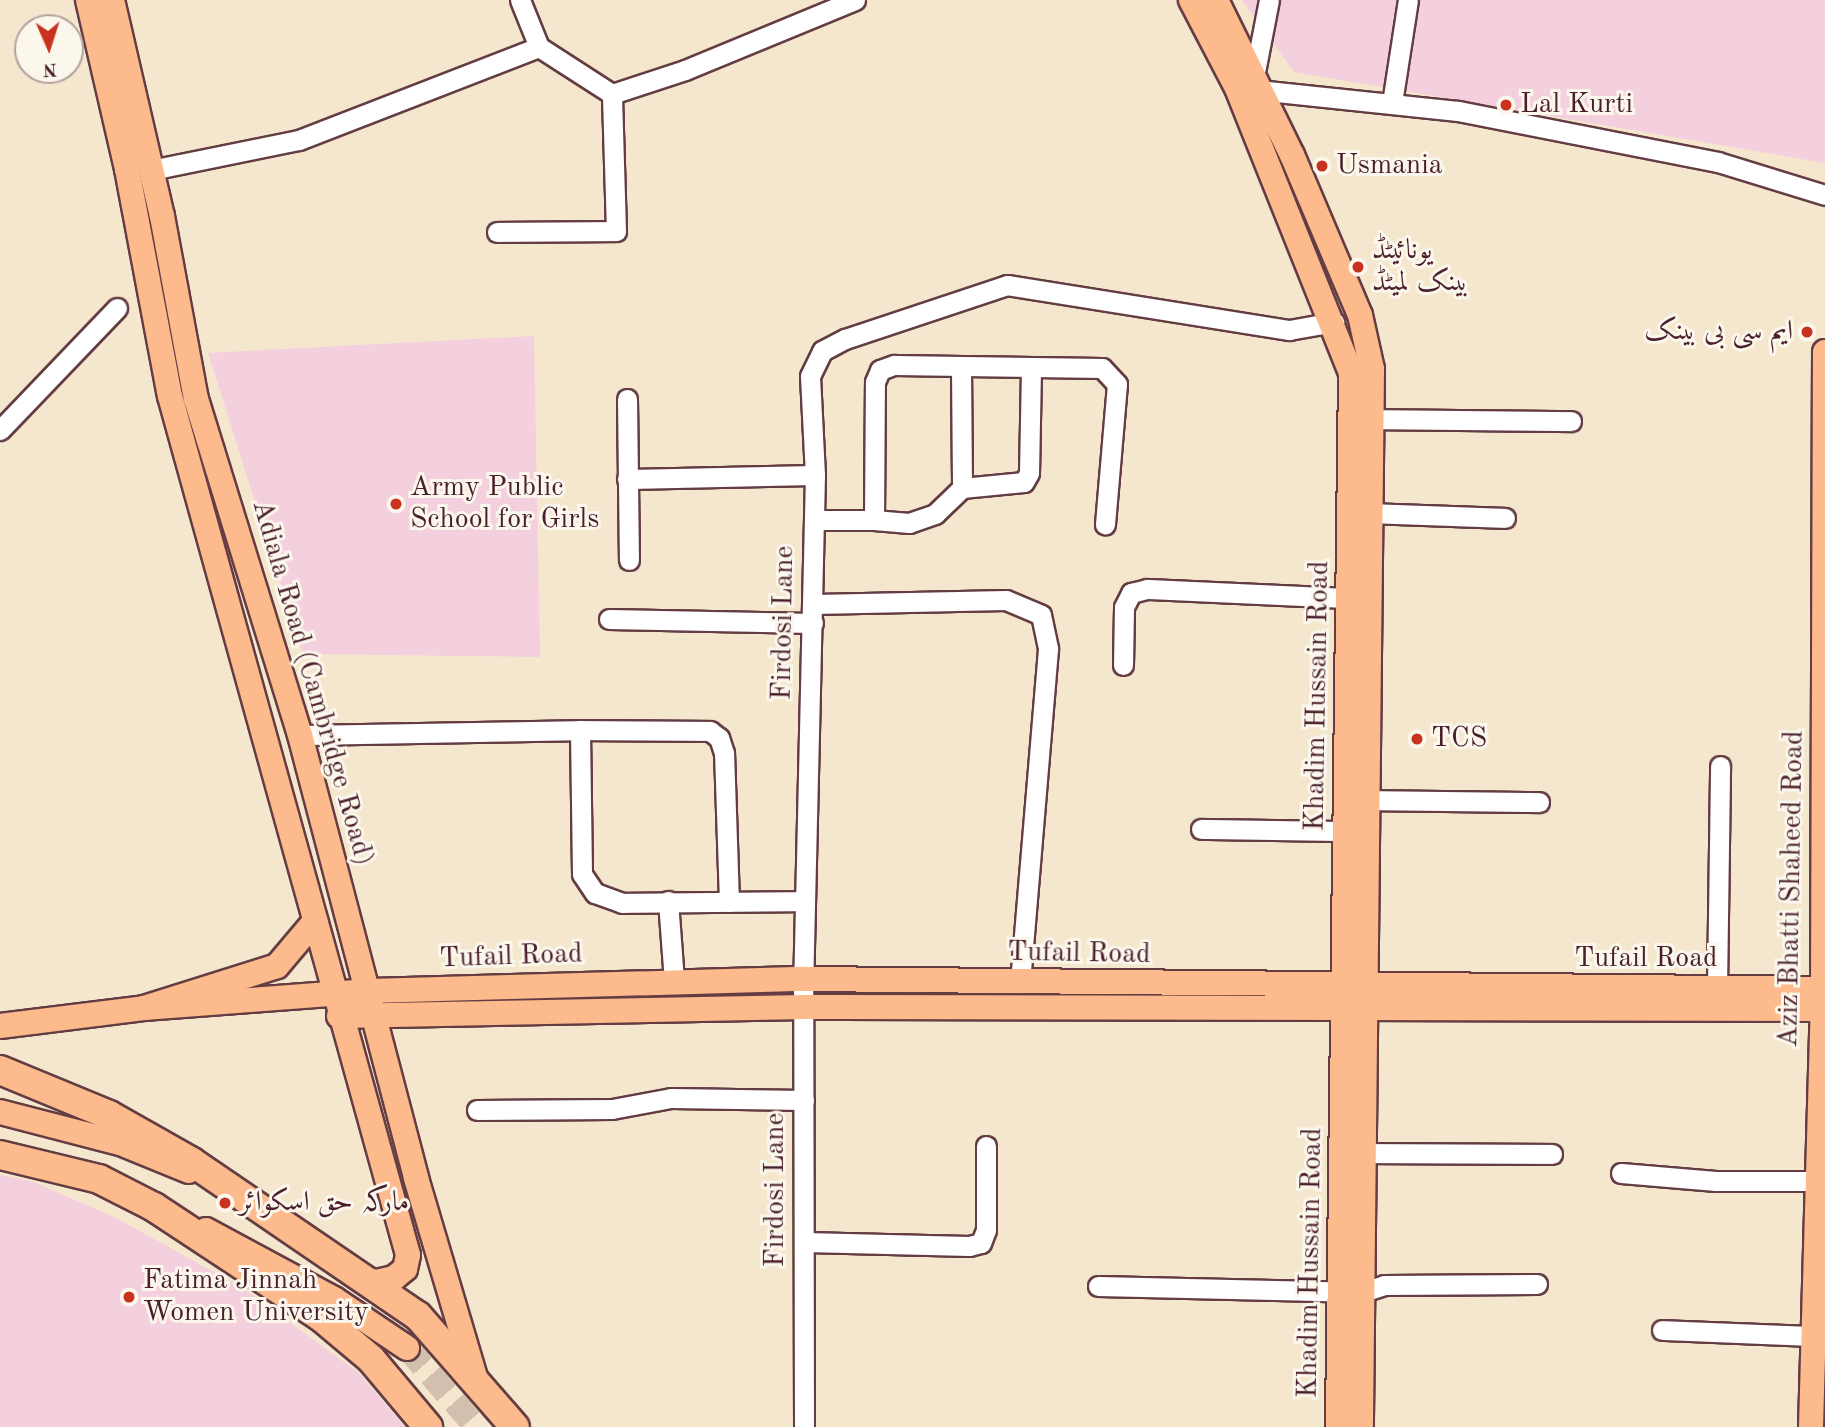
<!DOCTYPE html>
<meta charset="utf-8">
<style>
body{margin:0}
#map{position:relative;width:1825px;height:1427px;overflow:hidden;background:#f4e7cd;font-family:"Old Standard TT",Amiri,serif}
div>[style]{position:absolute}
.built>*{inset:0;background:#f4cfde}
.major-tunnel>*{height:24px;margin-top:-12px;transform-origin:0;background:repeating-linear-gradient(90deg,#d2bfad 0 24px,transparent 0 36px)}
.roads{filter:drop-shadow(2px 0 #643d43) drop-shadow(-2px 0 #643d43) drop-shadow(0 2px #643d43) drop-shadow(0 -2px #643d43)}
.minor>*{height:19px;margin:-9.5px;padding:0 9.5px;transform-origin:9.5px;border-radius:9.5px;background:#fff}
.major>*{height:24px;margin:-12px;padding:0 12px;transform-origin:12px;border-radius:12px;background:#fcba8d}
.highway>*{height:28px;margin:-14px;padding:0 14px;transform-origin:14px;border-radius:14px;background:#fcba8d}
.dots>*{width:19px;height:19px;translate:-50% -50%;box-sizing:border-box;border:4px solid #fbf7ec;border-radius:50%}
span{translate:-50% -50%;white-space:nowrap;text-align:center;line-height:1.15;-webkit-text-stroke:6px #fbf7ec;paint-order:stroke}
.poi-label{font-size:28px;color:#4a1f2b}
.left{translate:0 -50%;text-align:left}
.right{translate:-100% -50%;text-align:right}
.street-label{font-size:28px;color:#4a1f2b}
.north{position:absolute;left:14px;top:14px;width:70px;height:70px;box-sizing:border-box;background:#fbf7ec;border:2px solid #b4a19f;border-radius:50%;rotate:177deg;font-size:19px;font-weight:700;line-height:28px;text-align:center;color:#4a1f2b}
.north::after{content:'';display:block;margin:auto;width:24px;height:32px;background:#c8321e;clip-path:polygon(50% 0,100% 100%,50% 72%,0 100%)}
</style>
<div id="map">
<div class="built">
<i style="clip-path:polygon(1242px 0,1825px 0,1825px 163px,1294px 72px)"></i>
<i style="clip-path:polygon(534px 336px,540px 657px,303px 654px,208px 353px)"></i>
<i style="clip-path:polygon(0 1175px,34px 1182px,118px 1219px,244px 1289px,359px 1373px,405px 1427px,0 1427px)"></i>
</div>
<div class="major-tunnel">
<i style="left:407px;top:1348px;width:105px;rotate:48.9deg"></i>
</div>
<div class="roads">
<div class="minor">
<i style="left:520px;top:0;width:51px;rotate:68deg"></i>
<i style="left:539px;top:47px;width:87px;rotate:32.8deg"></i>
<i style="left:612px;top:94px;width:77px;rotate:-18.2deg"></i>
<i style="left:685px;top:70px;width:184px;rotate:-22.4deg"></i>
<i style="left:1254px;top:77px;width:78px;rotate:-79deg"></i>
<i style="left:1248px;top:89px;width:211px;rotate:6deg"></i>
<i style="left:1458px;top:111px;width:265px;rotate:11.1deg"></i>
<i style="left:1718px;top:162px;width:112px;rotate:17.1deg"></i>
<i style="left:1392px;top:103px;width:104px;rotate:-81.2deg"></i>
<i style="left:151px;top:170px;width:151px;rotate:-11.5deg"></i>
<i style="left:299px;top:140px;width:257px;rotate:-21.2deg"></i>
<i style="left:497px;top:232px;width:119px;rotate:-0.5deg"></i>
<i style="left:616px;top:231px;width:137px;rotate:-91.7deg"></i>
<i style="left:961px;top:368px;width:120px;rotate:89.5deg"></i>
<i style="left:627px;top:399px;width:161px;rotate:89.3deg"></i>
<i style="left:1371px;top:419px;width:200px;rotate:0.6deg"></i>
<i style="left:0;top:430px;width:169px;rotate:-46.2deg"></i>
<i style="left:627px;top:479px;width:188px;rotate:-1.2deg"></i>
<i style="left:1370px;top:513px;width:135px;rotate:2.1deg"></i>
<i style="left:815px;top:520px;width:59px"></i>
<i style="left:874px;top:520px;width:138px;rotate:-89.6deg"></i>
<i style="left:875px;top:382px;width:13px;rotate:-67deg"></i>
<i style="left:880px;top:370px;width:15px;rotate:-20deg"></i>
<i style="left:894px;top:365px;width:208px;rotate:0.8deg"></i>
<i style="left:1102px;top:368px;width:22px;rotate:47deg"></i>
<i style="left:1117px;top:384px;width:141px;rotate:94.9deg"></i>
<i style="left:874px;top:520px;width:35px;rotate:5deg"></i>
<i style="left:909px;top:523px;width:28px;rotate:-19deg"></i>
<i style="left:935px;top:514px;width:37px;rotate:-44deg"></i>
<i style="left:962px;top:488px;width:62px;rotate:-5.5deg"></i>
<i style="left:1024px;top:482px;width:10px;rotate:-61deg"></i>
<i style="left:1029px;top:473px;width:105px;rotate:-88.9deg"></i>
<i style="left:814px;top:604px;width:192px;rotate:-1.2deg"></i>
<i style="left:1006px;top:600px;width:38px;rotate:23deg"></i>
<i style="left:1041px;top:615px;width:35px;rotate:78deg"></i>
<i style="left:1048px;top:649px;width:335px;rotate:94.8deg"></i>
<i style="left:609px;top:619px;width:204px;rotate:1.1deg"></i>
<i style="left:1123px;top:665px;width:58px;rotate:-89deg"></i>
<i style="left:1124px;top:607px;width:16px;rotate:-63deg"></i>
<i style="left:1131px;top:593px;width:16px;rotate:-14deg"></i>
<i style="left:1147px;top:589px;width:201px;rotate:2.6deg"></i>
<i style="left:300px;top:735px;width:280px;rotate:-1deg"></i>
<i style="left:1368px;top:800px;width:171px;rotate:0.7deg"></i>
<i style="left:1201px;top:829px;width:145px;rotate:0.8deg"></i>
<i style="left:668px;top:901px;width:80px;rotate:85.7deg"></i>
<i style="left:729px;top:902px;width:149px;rotate:-91.9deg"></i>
<i style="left:724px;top:753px;width:16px;rotate:-108deg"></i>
<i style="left:719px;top:738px;width:11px;rotate:-142deg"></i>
<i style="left:710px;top:731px;width:130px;rotate:-179.6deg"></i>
<i style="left:580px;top:730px;width:144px;rotate:89.2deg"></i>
<i style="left:582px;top:874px;width:23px;rotate:56deg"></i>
<i style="left:595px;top:893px;width:29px;rotate:20deg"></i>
<i style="left:622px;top:903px;width:183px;rotate:-0.6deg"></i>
<i style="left:1717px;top:989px;width:223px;rotate:-89.2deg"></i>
<i style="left:477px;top:1110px;width:135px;rotate:-0.4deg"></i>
<i style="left:612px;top:1109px;width:60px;rotate:-10.6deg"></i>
<i style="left:671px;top:1098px;width:133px;rotate:0.9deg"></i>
<i style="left:1364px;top:1153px;width:188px;rotate:0.3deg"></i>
<i style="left:1621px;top:1173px;width:95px;rotate:4.8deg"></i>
<i style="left:1716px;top:1181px;width:101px"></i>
<i style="left:805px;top:1242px;width:164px;rotate:1.4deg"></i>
<i style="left:969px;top:1246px;width:12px;rotate:-14deg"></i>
<i style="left:981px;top:1243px;width:14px;rotate:-69deg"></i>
<i style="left:986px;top:1230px;width:84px;rotate:-90deg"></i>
<i style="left:1098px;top:1286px;width:265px;rotate:1.3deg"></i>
<i style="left:1363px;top:1292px;width:22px;rotate:-18deg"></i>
<i style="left:1384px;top:1285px;width:153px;rotate:-0.4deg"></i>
<i style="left:1662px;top:1330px;width:152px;rotate:2.3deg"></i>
<i style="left:804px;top:1427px;width:436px;rotate:-90.1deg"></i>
<i style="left:803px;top:991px;width:516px;rotate:-88.67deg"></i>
<i style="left:815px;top:475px;width:99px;rotate:-92.9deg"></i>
<i style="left:810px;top:376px;width:28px;rotate:-64deg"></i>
<i style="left:822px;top:351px;width:26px;rotate:-28deg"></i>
<i style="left:845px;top:339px;width:171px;rotate:-18.4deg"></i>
<i style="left:1007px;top:285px;width:286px;rotate:9.1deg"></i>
<i style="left:1289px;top:330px;width:46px;rotate:-10.1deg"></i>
</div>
<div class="major">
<i style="left:88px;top:0;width:173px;rotate:77deg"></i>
<i style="left:127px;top:169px;width:231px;rotate:79.3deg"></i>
<i style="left:170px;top:396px;width:891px;rotate:74.51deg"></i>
<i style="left:408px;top:1255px;width:14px;rotate:102deg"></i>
<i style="left:405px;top:1269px;width:14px;rotate:141deg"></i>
<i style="left:394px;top:1278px;width:18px;rotate:167deg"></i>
<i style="left:376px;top:1282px;width:14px;rotate:-168deg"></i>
<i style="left:112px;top:0;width:222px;rotate:77deg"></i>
<i style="left:162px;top:216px;width:186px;rotate:79.5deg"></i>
<i style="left:196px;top:399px;width:352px;rotate:72.8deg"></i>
<i style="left:300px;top:735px;width:458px;rotate:75.3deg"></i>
<i style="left:416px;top:1178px;width:208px;rotate:73.5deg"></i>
<i style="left:1191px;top:0;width:99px;rotate:62.4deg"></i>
<i style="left:1237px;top:88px;width:307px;rotate:68.2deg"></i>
<i style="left:1351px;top:373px;width:1054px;rotate:90.71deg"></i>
<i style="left:1216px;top:0;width:173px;rotate:63.9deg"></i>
<i style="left:1292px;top:155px;width:174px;rotate:67deg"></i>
<i style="left:1360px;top:315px;width:55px;rotate:77.5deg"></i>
<i style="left:1372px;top:369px;width:1058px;rotate:90.6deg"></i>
<i style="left:144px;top:1008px;width:226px;rotate:-4.3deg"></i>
<i style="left:369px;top:991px;width:435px;rotate:-1.6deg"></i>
<i style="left:804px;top:979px;width:1021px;rotate:0.56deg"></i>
<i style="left:339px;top:1016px;width:466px;rotate:-1.1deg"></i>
<i style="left:805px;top:1007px;width:1020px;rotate:0.11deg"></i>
<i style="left:0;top:1026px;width:145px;rotate:-7.1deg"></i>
<i style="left:144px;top:1008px;width:139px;rotate:-17.5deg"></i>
<i style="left:277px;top:966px;width:59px;rotate:-49.8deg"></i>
<i style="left:0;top:1112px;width:124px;rotate:14.5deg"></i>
<i style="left:120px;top:1143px;width:74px;rotate:22.1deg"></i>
<i style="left:206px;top:1230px;width:145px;rotate:28.3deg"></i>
<i style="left:334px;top:1299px;width:88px;rotate:33.9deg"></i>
<i style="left:1811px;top:1427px;width:438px;rotate:-88.4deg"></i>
<i style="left:1823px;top:989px;width:637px;rotate:-89.82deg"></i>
</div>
<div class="highway">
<i style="left:0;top:1070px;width:118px;rotate:22.4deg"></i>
<i style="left:109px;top:1115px;width:95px;rotate:29.5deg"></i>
<i style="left:192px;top:1162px;width:273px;rotate:34.3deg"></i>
<i style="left:418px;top:1316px;width:147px;rotate:48.9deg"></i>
<i style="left:0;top:1155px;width:102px;rotate:13.6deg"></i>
<i style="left:99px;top:1179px;width:62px;rotate:27deg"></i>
<i style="left:154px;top:1207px;width:200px;rotate:33.4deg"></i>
<i style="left:321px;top:1317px;width:65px;rotate:40deg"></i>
<i style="left:371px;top:1359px;width:89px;rotate:50deg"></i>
</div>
</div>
<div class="dots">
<i style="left:1506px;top:105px;background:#c8321e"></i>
<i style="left:1322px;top:166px;background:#c8321e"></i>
<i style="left:1358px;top:267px;background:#c8321e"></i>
<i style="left:1807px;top:332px;background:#c8321e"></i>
<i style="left:396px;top:504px;background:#c8321e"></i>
<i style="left:1417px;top:739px;background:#c8321e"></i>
<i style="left:225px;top:1203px;background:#c8321e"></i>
<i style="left:129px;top:1297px;background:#c8321e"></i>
</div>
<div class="poi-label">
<span class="left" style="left:1520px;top:105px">Lal Kurti</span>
<span class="left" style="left:1336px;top:166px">Usmania</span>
<span class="left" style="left:1372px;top:267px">یونائیٹڈ<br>بینک لمیٹڈ</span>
<span class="right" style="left:1793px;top:332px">ایم سی بی بینک</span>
<span class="left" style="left:410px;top:504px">Army Public<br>School for Girls</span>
<span class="left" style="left:1431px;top:739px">TCS</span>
<span class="left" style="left:239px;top:1203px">مارکہ حق اسکوائر</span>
<span class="left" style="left:143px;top:1297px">Fatima Jinnah<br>Women University</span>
</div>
<div class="street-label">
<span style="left:784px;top:623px;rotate:-89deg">Firdosi Lane</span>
<span style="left:312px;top:683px;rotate:74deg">Adiala Road (Cambridge Road)</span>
<span style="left:1318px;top:696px;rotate:-89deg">Khadim Hussain Road</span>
<span style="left:1792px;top:889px;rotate:-89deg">Aziz Bhatti Shaheed Road</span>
<span style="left:1079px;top:954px;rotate:1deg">Tufail Road</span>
<span style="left:511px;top:957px;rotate:-2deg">Tufail Road</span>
<span style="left:1646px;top:959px">Tufail Road</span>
<span style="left:776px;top:1190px;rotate:-90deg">Firdosi Lane</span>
<span style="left:1311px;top:1263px;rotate:-89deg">Khadim Hussain Road</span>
</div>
<div class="north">N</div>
</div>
